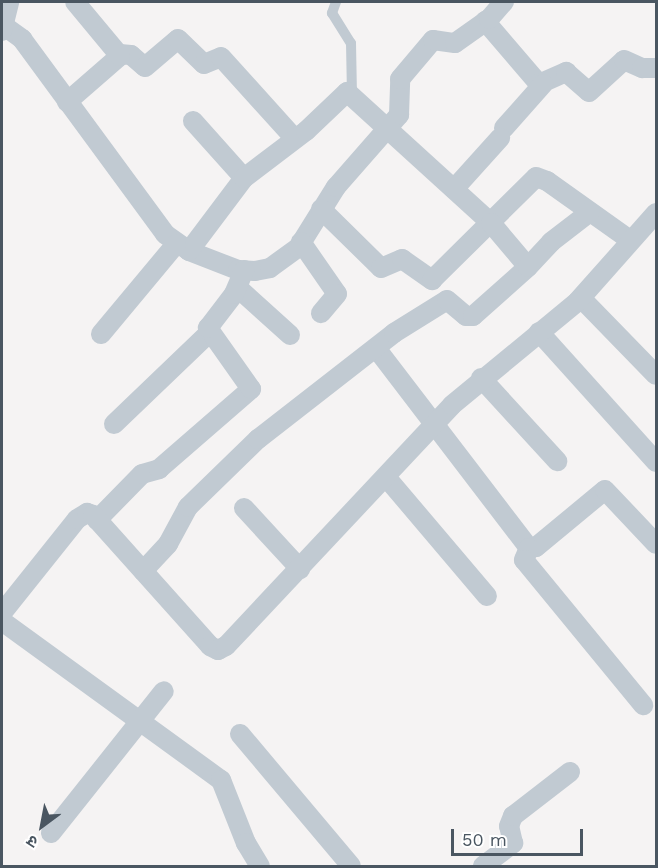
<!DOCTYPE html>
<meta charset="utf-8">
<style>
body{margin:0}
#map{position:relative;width:658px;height:868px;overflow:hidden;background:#f5f3f3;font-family:"Work Sans","Noto Sans Devanagari",sans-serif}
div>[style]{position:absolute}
.lane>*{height:10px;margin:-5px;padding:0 5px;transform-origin:5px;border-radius:5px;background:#c1cad2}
.street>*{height:20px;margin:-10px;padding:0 10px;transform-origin:10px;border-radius:10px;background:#c1cad2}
span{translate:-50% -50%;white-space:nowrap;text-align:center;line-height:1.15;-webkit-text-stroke:4.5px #fff;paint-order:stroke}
.frame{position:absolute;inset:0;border:3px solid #4a5661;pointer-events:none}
.north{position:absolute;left:12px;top:796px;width:60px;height:60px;-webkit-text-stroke:4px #fff;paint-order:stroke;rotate:212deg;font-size:16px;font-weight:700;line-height:24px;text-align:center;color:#4a5661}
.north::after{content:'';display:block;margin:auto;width:21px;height:27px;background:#4a5661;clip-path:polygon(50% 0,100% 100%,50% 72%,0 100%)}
.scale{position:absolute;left:451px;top:829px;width:132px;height:27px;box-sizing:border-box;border:3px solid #4a5661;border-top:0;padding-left:8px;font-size:18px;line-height:21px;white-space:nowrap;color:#4a5661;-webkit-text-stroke:4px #fff;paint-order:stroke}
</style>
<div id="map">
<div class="lane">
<i style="left:336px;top:2px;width:12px;rotate:110deg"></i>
<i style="left:332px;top:13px;width:36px;rotate:58deg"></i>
<i style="left:351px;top:43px;width:50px;rotate:88.9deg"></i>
</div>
<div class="street">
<i style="left:485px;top:21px;width:83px;rotate:49.4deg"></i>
<i style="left:539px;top:84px;width:30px;rotate:-24deg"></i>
<i style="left:566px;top:72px;width:30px;rotate:41deg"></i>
<i style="left:589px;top:92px;width:47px;rotate:-42.4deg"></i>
<i style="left:624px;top:60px;width:20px;rotate:24deg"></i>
<i style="left:642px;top:68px;width:14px"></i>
<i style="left:3px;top:25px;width:24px;rotate:36deg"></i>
<i style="left:22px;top:39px;width:242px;rotate:53.7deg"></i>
<i style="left:165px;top:234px;width:29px;rotate:35deg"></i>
<i style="left:189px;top:251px;width:53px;rotate:21.2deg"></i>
<i style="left:238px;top:270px;width:17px;rotate:3deg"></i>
<i style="left:255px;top:271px;width:15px;rotate:-11deg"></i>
<i style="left:270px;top:268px;width:34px;rotate:-36deg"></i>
<i style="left:298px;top:248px;width:72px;rotate:-58.1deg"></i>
<i style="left:336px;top:187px;width:96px;rotate:-48.8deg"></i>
<i style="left:399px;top:115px;width:36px;rotate:-88deg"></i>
<i style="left:400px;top:79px;width:51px;rotate:-49.8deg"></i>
<i style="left:433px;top:40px;width:22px;rotate:8deg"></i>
<i style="left:455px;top:43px;width:42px;rotate:-35.2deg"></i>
<i style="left:489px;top:19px;width:23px;rotate:-49deg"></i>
<i style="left:2px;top:31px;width:30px;rotate:-76deg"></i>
<i style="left:120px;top:54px;width:11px;rotate:5deg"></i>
<i style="left:131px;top:55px;width:18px;rotate:41deg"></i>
<i style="left:145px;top:67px;width:43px;rotate:-40.3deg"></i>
<i style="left:178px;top:39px;width:36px;rotate:44deg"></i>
<i style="left:204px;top:64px;width:18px;rotate:-22deg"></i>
<i style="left:221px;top:57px;width:110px;rotate:47.9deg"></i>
<i style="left:67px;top:102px;width:70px;rotate:-41deg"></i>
<i style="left:120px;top:56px;width:70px;rotate:-129.8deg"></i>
<i style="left:193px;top:121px;width:76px;rotate:48.2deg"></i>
<i style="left:504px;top:128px;width:59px;rotate:-48.4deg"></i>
<i style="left:454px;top:189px;width:69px;rotate:-48deg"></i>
<i style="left:321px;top:209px;width:84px;rotate:44.5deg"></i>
<i style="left:381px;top:268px;width:23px;rotate:-23deg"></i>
<i style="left:402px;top:259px;width:37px;rotate:35deg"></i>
<i style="left:432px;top:280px;width:146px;rotate:-44.7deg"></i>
<i style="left:536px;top:177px;width:12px;rotate:20deg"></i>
<i style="left:547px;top:181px;width:102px;rotate:35.4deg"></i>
<i style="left:301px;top:242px;width:63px;rotate:55.3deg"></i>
<i style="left:337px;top:294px;width:25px;rotate:130deg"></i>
<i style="left:189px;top:251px;width:91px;rotate:-53deg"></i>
<i style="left:244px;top:178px;width:78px;rotate:-37.2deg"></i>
<i style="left:306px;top:131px;width:57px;rotate:-43.6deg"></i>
<i style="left:347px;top:92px;width:195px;rotate:42.3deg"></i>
<i style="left:491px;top:223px;width:57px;rotate:49.9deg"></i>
<i style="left:238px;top:288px;width:70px;rotate:42.1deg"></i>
<i style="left:581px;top:298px;width:107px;rotate:45.8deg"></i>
<i style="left:539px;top:332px;width:175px;rotate:48deg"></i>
<i style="left:101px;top:334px;width:117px;rotate:-50.2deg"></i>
<i style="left:376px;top:348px;width:252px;rotate:52.6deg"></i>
<i style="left:529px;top:548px;width:7px;rotate:-8deg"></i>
<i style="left:536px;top:547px;width:89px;rotate:-39.6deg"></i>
<i style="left:605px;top:490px;width:74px;rotate:46.6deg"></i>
<i style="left:481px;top:378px;width:113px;rotate:47.5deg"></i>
<i style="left:114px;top:424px;width:133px;rotate:-43.8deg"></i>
<i style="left:386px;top:477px;width:156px;rotate:49.7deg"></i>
<i style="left:244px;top:508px;width:83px;rotate:47.4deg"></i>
<i style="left:97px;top:520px;width:64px;rotate:-45.6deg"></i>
<i style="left:142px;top:474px;width:18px;rotate:-16deg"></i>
<i style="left:159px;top:469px;width:122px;rotate:-41deg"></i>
<i style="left:251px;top:389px;width:75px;rotate:-125.2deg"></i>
<i style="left:208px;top:328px;width:43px;rotate:-52.6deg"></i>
<i style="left:234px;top:294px;width:26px;rotate:-67deg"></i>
<i style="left:529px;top:548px;width:13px;rotate:113deg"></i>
<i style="left:524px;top:560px;width:188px;rotate:50.6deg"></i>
<i style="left:143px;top:571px;width:37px;rotate:-47deg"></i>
<i style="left:168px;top:544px;width:42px;rotate:-61.6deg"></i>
<i style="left:188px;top:507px;width:98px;rotate:-44.2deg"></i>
<i style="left:258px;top:439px;width:172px;rotate:-37.9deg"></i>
<i style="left:394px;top:333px;width:62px;rotate:-31.9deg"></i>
<i style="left:447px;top:300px;width:25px;rotate:40deg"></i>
<i style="left:466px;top:316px;width:7px"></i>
<i style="left:473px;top:316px;width:74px;rotate:-41.7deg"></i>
<i style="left:528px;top:267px;width:34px;rotate:-47deg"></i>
<i style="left:551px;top:242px;width:49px;rotate:-37.6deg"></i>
<i style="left:2px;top:613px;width:120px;rotate:-51.4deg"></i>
<i style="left:77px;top:519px;width:12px;rotate:-31deg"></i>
<i style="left:87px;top:513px;width:6px;rotate:18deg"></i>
<i style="left:93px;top:515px;width:176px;rotate:48.2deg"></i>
<i style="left:210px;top:646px;width:9px;rotate:27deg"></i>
<i style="left:218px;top:650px;width:9px;rotate:-27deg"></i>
<i style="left:226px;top:646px;width:330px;rotate:-46.8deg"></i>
<i style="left:452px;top:405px;width:162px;rotate:-39.5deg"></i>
<i style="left:577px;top:302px;width:119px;rotate:-48.4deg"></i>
<i style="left:2px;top:621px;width:271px;rotate:36deg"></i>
<i style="left:221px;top:780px;width:68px;rotate:68.4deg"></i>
<i style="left:246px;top:843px;width:27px;rotate:59deg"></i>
<i style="left:240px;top:734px;width:172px;rotate:49.9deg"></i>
<i style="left:51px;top:833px;width:181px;rotate:-51.5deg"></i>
<i style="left:483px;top:866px;width:38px;rotate:-37deg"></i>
<i style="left:513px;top:843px;width:17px;rotate:-103deg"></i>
<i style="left:509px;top:826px;width:11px;rotate:-68deg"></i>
<i style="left:513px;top:816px;width:72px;rotate:-37.7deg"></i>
</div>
<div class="frame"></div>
<div class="north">उ</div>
<div class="scale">50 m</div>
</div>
